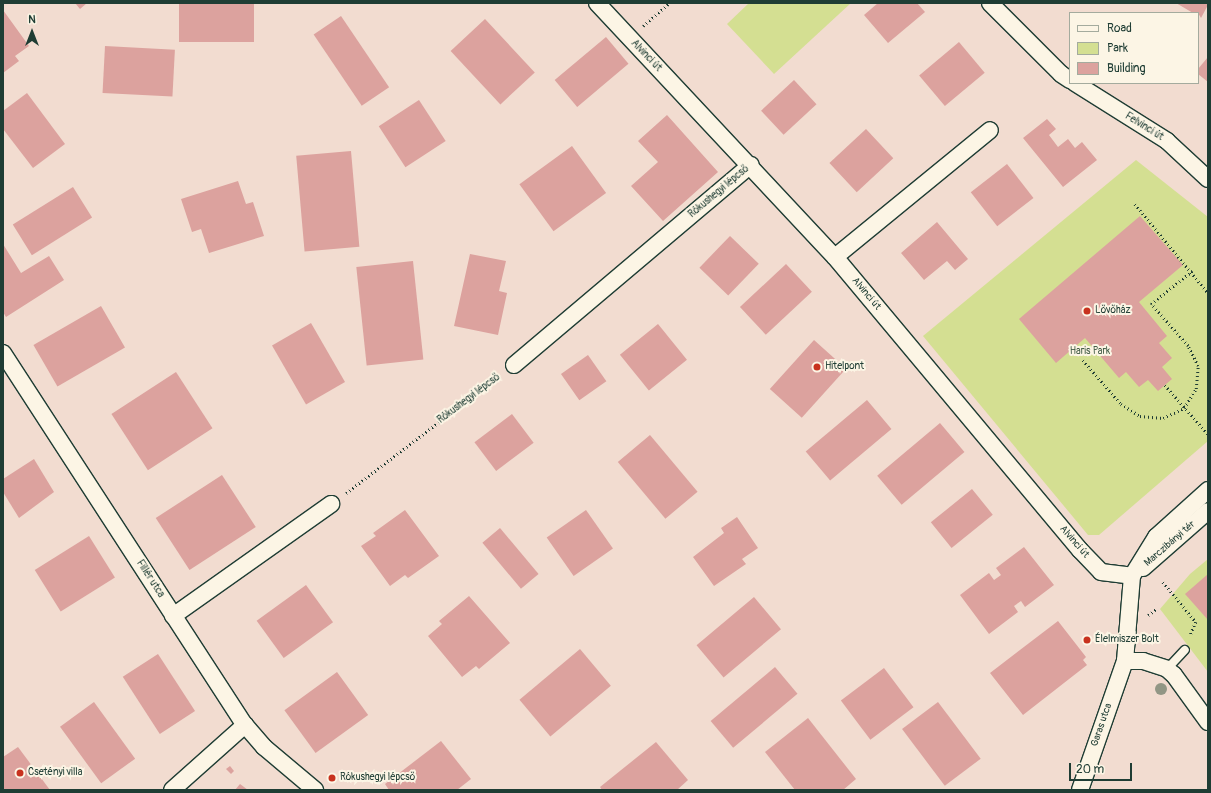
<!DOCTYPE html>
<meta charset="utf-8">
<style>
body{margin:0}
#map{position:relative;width:1211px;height:793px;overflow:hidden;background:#f2dcd0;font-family:Pangolin,sans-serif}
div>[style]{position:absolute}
.green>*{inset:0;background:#d4df92}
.building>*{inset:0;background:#dca29e;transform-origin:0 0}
.path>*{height:2.5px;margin-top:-1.25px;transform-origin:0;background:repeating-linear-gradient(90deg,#1f3d34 0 1px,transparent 0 4px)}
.roads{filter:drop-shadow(1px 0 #1f3d34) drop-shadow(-1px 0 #1f3d34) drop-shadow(0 1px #1f3d34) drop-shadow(0 -1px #1f3d34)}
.lane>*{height:8px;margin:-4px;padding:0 4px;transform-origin:4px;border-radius:4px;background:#fcf5e5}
.street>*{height:16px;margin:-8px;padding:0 8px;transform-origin:8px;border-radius:8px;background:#fcf5e5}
.trees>*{width:12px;height:12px;margin:-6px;border-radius:50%;background:#929685}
.dots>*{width:11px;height:11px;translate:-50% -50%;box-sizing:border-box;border:2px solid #fcf5e5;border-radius:50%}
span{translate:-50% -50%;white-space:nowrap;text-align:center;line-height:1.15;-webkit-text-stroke:4px #fcf5e5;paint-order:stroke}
.street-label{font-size:10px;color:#1f3d34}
.poi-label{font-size:10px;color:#1f3d34}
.left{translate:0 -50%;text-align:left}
.park-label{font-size:10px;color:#435d47}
.frame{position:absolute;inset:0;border:4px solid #1f3d34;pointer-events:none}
.legend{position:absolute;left:1069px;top:12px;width:130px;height:72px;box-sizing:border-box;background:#fcf5e5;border:1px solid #a4ab9e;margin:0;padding:5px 7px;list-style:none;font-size:12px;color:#1f3d34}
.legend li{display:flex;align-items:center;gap:8px;height:20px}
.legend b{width:20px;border:1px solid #a4ab9e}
.north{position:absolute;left:12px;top:12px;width:40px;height:40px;-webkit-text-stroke:3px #fcf5e5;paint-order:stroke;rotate:0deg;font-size:11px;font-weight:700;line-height:16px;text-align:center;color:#1f3d34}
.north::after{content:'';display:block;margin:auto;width:14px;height:18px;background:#1f3d34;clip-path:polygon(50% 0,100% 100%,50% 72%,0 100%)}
.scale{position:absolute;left:1069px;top:763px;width:63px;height:18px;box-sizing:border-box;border:2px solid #1f3d34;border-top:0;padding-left:5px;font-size:12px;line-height:14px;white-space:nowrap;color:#1f3d34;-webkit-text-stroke:3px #fcf5e5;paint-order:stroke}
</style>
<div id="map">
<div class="green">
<i style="clip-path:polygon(749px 3px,851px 3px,774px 74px,727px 24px)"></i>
<i style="clip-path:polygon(1136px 160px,1208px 217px,1208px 441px,1099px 535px,1088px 535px,923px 336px)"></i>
<i style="clip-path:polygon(1208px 559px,1208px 672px,1160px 609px,1190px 574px)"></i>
</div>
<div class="building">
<i style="clip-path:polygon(75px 3px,87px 3px,80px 9px)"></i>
<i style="left:179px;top:3px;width:75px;height:39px"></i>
<i style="clip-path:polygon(878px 3px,917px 3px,925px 12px,888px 43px,864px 15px)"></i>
<i style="clip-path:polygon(1176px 3px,1208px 3px,1208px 5px,1201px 18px,1198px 13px,1193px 13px)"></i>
<i style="clip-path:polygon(3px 10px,29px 46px,15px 56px,19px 61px,3px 73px)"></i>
<i style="left:341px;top:16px;width:86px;height:33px;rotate:56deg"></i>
<i style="left:485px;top:19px;width:73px;height:47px;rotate:47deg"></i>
<i style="left:606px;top:37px;width:35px;height:67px;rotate:50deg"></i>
<i style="left:959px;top:42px;width:40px;height:52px;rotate:50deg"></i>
<i style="left:105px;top:46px;width:70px;height:47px;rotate:3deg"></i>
<i style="clip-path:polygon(1208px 57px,1208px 82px,1198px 74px,1198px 69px)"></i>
<i style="left:794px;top:80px;width:33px;height:45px;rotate:47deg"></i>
<i style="clip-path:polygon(27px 93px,65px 144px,33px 168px,3px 129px,3px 111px)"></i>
<i style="left:419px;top:100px;width:49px;height:48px;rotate:57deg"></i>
<i style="clip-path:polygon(667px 115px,718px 172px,663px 221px,631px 186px,658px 162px,638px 141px)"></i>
<i style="clip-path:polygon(1047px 119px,1056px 129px,1049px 135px,1058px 147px,1068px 139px,1075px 148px,1082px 142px,1097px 160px,1063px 187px,1023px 138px)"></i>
<i style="left:866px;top:129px;width:40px;height:50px;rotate:47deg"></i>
<i style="left:572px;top:146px;width:58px;height:65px;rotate:54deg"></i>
<i style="left:351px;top:151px;width:96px;height:55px;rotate:85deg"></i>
<i style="left:1007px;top:164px;width:43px;height:46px;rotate:52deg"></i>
<i style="clip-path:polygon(238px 181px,246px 204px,253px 202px,264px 236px,209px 253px,201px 229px,192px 232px,181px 199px)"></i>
<i style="left:73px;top:187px;width:36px;height:71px;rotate:58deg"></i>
<i style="clip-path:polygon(1140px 216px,1183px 265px,1139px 302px,1167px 336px,1159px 343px,1172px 358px,1162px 367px,1172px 379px,1158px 391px,1148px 380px,1139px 387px,1126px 372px,1119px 378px,1085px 338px,1056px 363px,1019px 319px)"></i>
<i style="clip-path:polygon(937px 222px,968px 259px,955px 270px,947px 261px,924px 280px,901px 253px)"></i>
<i style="left:730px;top:236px;width:40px;height:44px;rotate:44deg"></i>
<i style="clip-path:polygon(3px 244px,21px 273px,49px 256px,64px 280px,6px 317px,3px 312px)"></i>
<i style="clip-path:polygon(470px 254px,506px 261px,499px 291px,507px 293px,498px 335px,454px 326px)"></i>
<i style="left:413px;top:261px;width:99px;height:57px;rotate:84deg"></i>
<i style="left:786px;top:264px;width:38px;height:63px;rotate:47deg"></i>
<i style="left:101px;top:306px;width:48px;height:78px;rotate:60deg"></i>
<i style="left:311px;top:323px;width:68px;height:45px;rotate:60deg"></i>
<i style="left:658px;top:324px;width:46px;height:49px;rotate:51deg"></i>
<i style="left:814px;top:340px;width:43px;height:66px;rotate:42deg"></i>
<i style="left:588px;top:355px;width:32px;height:33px;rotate:55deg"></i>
<i style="left:176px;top:372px;width:67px;height:77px;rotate:57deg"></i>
<i style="left:867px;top:400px;width:38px;height:80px;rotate:50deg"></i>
<i style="left:512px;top:414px;width:36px;height:47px;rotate:53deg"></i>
<i style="left:940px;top:423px;width:38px;height:82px;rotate:50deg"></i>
<i style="left:650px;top:435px;width:74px;height:42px;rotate:50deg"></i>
<i style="clip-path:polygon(34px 459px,54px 492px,19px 518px,3px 492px,3px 479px)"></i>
<i style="left:222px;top:475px;width:62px;height:79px;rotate:57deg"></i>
<i style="left:972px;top:489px;width:33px;height:53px;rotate:51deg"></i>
<i style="clip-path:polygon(405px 510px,439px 556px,408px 578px,405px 575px,390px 586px,361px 546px,376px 536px,373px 533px)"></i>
<i style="left:586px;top:510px;width:47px;height:48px;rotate:55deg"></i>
<i style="clip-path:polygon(737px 517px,758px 548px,742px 559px,746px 564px,714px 586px,693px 557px,724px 533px,721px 528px)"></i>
<i style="left:500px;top:528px;width:60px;height:23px;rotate:50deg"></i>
<i style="left:89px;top:536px;width:49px;height:64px;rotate:58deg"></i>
<i style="clip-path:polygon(1024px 547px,1054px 585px,1025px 607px,1021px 601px,1014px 606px,1018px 612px,989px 634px,960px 595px,989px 573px,994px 580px,1001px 575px,996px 568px)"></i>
<i style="clip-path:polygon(1208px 574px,1208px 620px,1185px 594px)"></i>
<i style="left:306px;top:585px;width:46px;height:61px;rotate:54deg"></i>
<i style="clip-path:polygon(469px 596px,510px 643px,479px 669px,476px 666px,462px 677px,428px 636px,442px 624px,439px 621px)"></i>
<i style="left:754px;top:597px;width:42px;height:75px;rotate:50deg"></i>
<i style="clip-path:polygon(1058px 621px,1086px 657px,1083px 660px,1087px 665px,1023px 715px,990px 673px)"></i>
<i style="left:580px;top:649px;width:48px;height:79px;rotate:50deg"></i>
<i style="left:158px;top:654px;width:68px;height:42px;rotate:57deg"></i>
<i style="left:775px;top:667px;width:35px;height:84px;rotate:50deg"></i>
<i style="left:884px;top:668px;width:49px;height:54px;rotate:53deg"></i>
<i style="left:337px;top:672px;width:53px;height:65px;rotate:54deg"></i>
<i style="left:94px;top:702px;width:70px;height:42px;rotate:54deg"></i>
<i style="left:938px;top:702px;width:71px;height:45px;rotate:53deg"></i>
<i style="clip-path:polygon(808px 718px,856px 779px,843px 790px,795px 790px,765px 752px)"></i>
<i style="clip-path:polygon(441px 741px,471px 779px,457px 790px,389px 790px,385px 784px)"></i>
<i style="clip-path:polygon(656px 742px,688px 780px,677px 790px,602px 790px,600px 787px)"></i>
<i style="clip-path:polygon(18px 747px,50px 790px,3px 790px,3px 757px)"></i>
<i style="clip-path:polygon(230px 766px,234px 771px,231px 774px,226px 769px)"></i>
<i style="clip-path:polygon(240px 784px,248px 790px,235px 790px)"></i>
</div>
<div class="path">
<i style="left:643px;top:26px;width:35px;rotate:-41deg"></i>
<i style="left:1135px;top:204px;width:115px;rotate:50.6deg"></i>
<i style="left:1083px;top:360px;width:58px;rotate:49.2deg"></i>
<i style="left:1121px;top:404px;width:22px;rotate:32deg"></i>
<i style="left:1140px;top:416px;width:23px;rotate:5deg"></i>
<i style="left:1163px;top:418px;width:23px;rotate:-25deg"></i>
<i style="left:1184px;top:408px;width:22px;rotate:-58deg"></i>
<i style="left:1196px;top:389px;width:23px;rotate:-85deg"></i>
<i style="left:1198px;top:366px;width:22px;rotate:-117deg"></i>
<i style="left:1188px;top:346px;width:56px;rotate:-131.4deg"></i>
<i style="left:1151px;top:304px;width:53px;rotate:-38.8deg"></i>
<i style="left:1165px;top:385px;width:65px;rotate:48.7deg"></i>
<i style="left:346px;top:493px;width:193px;rotate:-37.4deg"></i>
<i style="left:1163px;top:582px;width:52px;rotate:50.5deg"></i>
<i style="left:1196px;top:622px;width:15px;rotate:113deg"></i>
<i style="left:1148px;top:615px;width:10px;rotate:-37deg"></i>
</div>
<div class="roads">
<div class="lane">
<i style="left:1167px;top:669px;width:26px;rotate:-47deg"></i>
</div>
<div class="street">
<i style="left:597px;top:3px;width:348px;rotate:46.9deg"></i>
<i style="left:835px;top:257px;width:382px;rotate:50.1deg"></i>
<i style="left:1080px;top:550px;width:30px;rotate:46deg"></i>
<i style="left:1101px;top:572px;width:31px;rotate:7deg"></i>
<i style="left:990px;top:3px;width:100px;rotate:45deg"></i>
<i style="left:1061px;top:74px;width:11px;rotate:34deg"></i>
<i style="left:1075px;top:83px;width:109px;rotate:32.2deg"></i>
<i style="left:1167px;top:141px;width:56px;rotate:42.8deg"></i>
<i style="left:835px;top:257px;width:200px;rotate:-39.3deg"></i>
<i style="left:3px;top:353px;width:444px;rotate:57deg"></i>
<i style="left:245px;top:725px;width:29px;rotate:49deg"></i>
<i style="left:264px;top:747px;width:67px;rotate:40.1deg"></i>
<i style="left:514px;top:365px;width:310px;rotate:-40.2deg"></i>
<i style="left:1143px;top:568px;width:86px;rotate:-41.2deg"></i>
<i style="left:173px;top:616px;width:194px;rotate:-35.3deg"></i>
<i style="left:1125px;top:661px;width:18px"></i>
<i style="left:1143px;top:661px;width:25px;rotate:18deg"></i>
<i style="left:1167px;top:669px;width:9px;rotate:41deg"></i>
<i style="left:1174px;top:675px;width:58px;rotate:54.1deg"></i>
<i style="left:172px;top:790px;width:98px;rotate:-41.7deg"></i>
<i style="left:1080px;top:790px;width:137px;rotate:-70.8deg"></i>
<i style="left:1125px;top:661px;width:85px;rotate:-85.3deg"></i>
<i style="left:1132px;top:576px;width:46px;rotate:-58.4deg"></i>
<i style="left:1156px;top:537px;width:70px;rotate:-42.1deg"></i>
</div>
</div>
<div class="trees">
<i style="left:1161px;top:689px"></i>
</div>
<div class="dots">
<i style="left:1087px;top:311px;background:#c8321e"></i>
<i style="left:817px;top:367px;background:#c8321e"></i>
<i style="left:1087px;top:640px;background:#c8321e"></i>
<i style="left:20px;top:773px;background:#c8321e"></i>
<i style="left:332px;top:778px;background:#c8321e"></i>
</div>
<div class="street-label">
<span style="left:646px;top:56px;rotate:46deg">Alvinci út</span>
<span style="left:1144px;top:127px;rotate:32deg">Felvinci út</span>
<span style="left:719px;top:192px;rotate:-40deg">Rókushegyi lépcső</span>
<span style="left:866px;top:294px;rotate:50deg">Alvinci út</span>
<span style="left:469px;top:399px;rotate:-37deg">Rókushegyi lépcső</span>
<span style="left:1074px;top:542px;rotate:49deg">Alvinci út</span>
<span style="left:1170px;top:544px;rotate:-41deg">Marczibányi tér</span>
<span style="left:150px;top:579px;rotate:57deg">Fillér utca</span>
<span style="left:1102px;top:725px;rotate:-71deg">Garas utca</span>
</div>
<div class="poi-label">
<span class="left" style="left:1095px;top:311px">Lővőház</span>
<span class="left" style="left:825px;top:367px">Hitelpont</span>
<span class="left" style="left:1095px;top:640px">Élelmiszer Bolt</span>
<span class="left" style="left:28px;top:773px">Csetényi villa</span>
<span class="left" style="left:340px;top:778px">Rókushegyi lépcső</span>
</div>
<div class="park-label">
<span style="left:1090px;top:352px">Haris Park</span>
</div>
<div class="frame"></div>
<ul class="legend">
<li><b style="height:5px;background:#fcf5e5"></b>Road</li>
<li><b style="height:11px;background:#d4df92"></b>Park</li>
<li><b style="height:11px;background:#dca29e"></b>Building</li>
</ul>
<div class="north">N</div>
<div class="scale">20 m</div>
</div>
